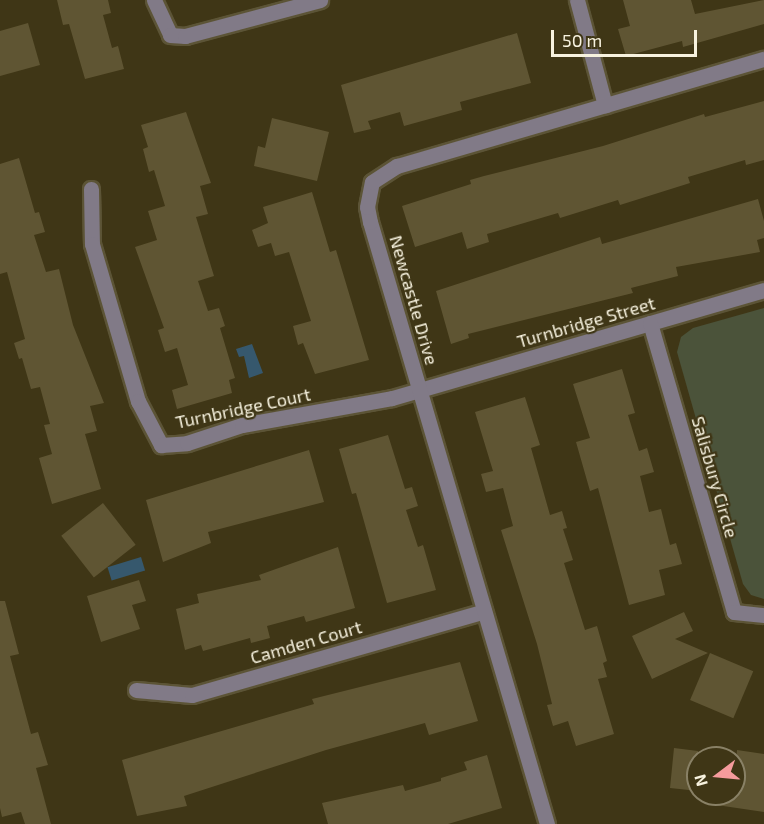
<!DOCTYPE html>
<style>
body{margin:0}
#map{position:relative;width:764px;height:824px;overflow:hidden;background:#3f3616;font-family:"Exo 2",sans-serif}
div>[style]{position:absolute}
.green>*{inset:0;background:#4b533a}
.water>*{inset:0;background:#36586d;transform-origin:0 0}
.building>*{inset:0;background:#5f5533;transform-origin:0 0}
.roads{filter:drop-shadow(2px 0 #5c5436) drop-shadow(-2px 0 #5c5436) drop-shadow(0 2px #5c5436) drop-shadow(0 -2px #5c5436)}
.minor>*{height:15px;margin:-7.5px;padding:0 7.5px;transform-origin:7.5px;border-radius:7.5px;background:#817a87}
span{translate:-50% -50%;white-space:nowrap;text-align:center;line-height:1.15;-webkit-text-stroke:4.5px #3f3616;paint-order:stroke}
.street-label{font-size:18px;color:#f7f2df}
.north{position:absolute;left:686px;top:746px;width:60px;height:60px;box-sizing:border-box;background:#3f3616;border:2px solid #898166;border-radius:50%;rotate:254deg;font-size:16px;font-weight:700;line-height:24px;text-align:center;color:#f7f2df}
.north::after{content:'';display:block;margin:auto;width:21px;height:27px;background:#f59b9c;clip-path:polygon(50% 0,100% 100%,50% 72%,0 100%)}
.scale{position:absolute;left:551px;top:30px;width:146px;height:27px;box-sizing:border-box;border:3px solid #f7f2df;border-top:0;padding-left:8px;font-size:18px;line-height:21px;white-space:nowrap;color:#f7f2df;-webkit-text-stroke:4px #3f3616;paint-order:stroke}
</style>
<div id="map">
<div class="green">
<i style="clip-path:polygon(764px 308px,764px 599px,751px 595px,743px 584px,677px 352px,681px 337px,693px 328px)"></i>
</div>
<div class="water">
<i style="clip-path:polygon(252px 344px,263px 373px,249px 378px,244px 356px,239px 357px,236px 349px)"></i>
<i style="left:141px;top:557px;width:14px;height:35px;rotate:73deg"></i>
</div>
<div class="building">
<i style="clip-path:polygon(57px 0,108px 0,111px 13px,103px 15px,112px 48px,118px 46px,124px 69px,85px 79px,69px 24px,63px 25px)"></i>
<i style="clip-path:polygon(623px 0,691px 0,695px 14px,764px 0,764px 24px,683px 47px,682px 41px,626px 56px,618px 29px,630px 26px)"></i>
<i style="clip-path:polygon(28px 23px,40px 65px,0 76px,0 31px)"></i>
<i style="clip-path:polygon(517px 33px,531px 83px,460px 102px,462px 110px,404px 126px,400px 112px,368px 121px,371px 129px,354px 133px,341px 85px)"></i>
<i style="clip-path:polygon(764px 101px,764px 160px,746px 165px,745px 160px,688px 177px,690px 183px,620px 205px,618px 200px,560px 218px,558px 213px,487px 234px,489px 242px,467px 249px,462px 232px,415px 247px,402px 206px,471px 184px,470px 180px,484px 176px,603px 146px,704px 114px,705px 117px)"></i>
<i style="clip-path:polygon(186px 112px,211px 183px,200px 186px,208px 214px,196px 217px,214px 276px,198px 281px,208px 311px,219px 308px,225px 326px,220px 328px,235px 378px,229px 380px,232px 393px,177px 409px,172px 390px,188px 385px,177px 348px,165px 352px,158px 330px,164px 328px,135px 247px,157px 240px,148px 211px,165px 206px,154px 170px,149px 172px,143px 149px,148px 147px,141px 125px)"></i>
<i style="clip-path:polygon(272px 118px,329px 132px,317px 181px,254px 166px,258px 146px,265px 148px)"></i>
<i style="clip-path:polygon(19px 158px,35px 213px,39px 212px,45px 232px,34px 235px,46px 272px,59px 269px,73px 325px,104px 403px,90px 406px,97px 431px,85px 434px,101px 489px,52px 504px,39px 458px,52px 454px,44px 425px,50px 424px,40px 387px,31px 389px,22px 358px,19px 359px,14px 343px,25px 339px,7px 272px,0 274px,0 164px)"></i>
<i style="clip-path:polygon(312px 192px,330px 252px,336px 250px,369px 360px,315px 374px,303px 343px,298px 345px,293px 326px,311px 321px,289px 252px,275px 256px,271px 243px,258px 247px,252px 230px,268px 223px,263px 207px)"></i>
<i style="clip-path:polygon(758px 199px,764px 221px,764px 238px,757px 240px,760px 252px,676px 267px,678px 276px,631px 288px,633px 293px,468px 334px,469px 338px,451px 344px,436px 291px,600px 237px,602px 244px)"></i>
<i style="clip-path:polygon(622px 369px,635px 413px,628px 415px,639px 451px,647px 448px,654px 472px,640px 476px,649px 512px,661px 509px,670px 545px,676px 543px,682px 564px,659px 570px,665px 595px,629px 605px,598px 488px,590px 491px,576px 442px,590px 438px,573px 384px)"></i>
<i style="clip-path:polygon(525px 397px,540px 445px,531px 448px,550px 515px,562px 511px,567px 528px,563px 529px,573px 560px,564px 563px,585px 630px,597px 626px,607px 661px,603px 663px,607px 677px,598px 679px,614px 734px,576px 746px,568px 721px,553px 726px,547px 705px,552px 704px,537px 644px,501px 530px,513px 526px,503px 488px,486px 492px,481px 474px,493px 471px,475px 412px)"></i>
<i style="clip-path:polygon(388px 435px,405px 489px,412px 487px,418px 506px,406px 510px,418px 547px,423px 545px,436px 590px,387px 603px,356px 493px,352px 494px,339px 449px)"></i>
<i style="clip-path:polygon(309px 450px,324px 502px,208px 532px,211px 543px,163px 562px,146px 500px)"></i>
<i style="left:103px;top:503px;width:53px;height:53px;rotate:52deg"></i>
<i style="clip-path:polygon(338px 547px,355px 608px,306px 622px,304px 616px,267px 626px,270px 638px,251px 643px,250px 638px,203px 651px,201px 645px,185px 650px,176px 609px,199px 603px,197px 594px,261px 580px,259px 575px)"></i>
<i style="clip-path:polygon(139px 580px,146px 601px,132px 605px,140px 629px,101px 642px,87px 596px)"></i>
<i style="clip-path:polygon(0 601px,5px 601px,19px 654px,10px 656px,31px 734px,38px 732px,48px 765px,36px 768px,51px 824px,25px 824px,21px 812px,2px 817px,0 808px)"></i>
<i style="clip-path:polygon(684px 612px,693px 631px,675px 639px,708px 653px,652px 679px,632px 636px)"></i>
<i style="left:710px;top:653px;width:47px;height:51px;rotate:23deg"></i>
<i style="clip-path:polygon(460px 662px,478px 721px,429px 735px,425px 723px,326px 750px,184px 796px,187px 806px,137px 816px,122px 760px,314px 704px,312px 699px)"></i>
<i style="clip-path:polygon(674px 748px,698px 751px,698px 791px,670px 788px)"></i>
<i style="clip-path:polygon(737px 750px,764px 754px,764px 812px,703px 803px,704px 794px,734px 794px)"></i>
<i style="clip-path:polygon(487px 755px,502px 808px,448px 824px,328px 824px,322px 803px,403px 785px,405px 791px,441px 781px,441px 778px,467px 770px,464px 762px)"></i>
</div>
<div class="roads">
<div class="minor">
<i style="left:154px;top:0;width:38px;rotate:65deg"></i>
<i style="left:170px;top:35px;width:15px;rotate:4deg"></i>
<i style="left:185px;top:36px;width:140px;rotate:-14.9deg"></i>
<i style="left:577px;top:0;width:109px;rotate:75.1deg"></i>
<i style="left:91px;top:189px;width:55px;rotate:89deg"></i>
<i style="left:92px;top:244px;width:164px;rotate:73.7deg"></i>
<i style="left:138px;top:401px;width:50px;rotate:62.4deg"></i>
<i style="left:161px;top:445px;width:26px;rotate:-4deg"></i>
<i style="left:187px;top:443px;width:58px;rotate:-18.1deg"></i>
<i style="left:242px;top:425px;width:152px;rotate:-10.2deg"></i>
<i style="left:392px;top:398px;width:387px;rotate:-16.2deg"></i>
<i style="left:650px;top:323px;width:301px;rotate:73.8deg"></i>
<i style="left:734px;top:612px;width:30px;rotate:6deg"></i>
<i style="left:136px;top:690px;width:56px;rotate:5.1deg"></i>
<i style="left:192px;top:695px;width:304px;rotate:-16deg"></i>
<i style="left:547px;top:824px;width:627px;rotate:-106.38deg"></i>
<i style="left:370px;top:222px;width:15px;rotate:-101deg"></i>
<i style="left:367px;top:207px;width:25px;rotate:-79deg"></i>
<i style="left:372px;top:182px;width:30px;rotate:-33deg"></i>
<i style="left:397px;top:166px;width:382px;rotate:-16.3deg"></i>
</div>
</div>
<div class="street-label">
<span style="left:414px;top:300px;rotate:74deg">Newcastle Drive</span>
<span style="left:586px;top:322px;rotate:-16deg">Turnbridge Street</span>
<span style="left:243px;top:408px;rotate:-12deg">Turnbridge Court</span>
<span style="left:715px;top:477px;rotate:74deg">Salisbury Circle</span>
<span style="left:306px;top:642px;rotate:-16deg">Camden Court</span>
</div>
<div class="north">N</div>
<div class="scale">50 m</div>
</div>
